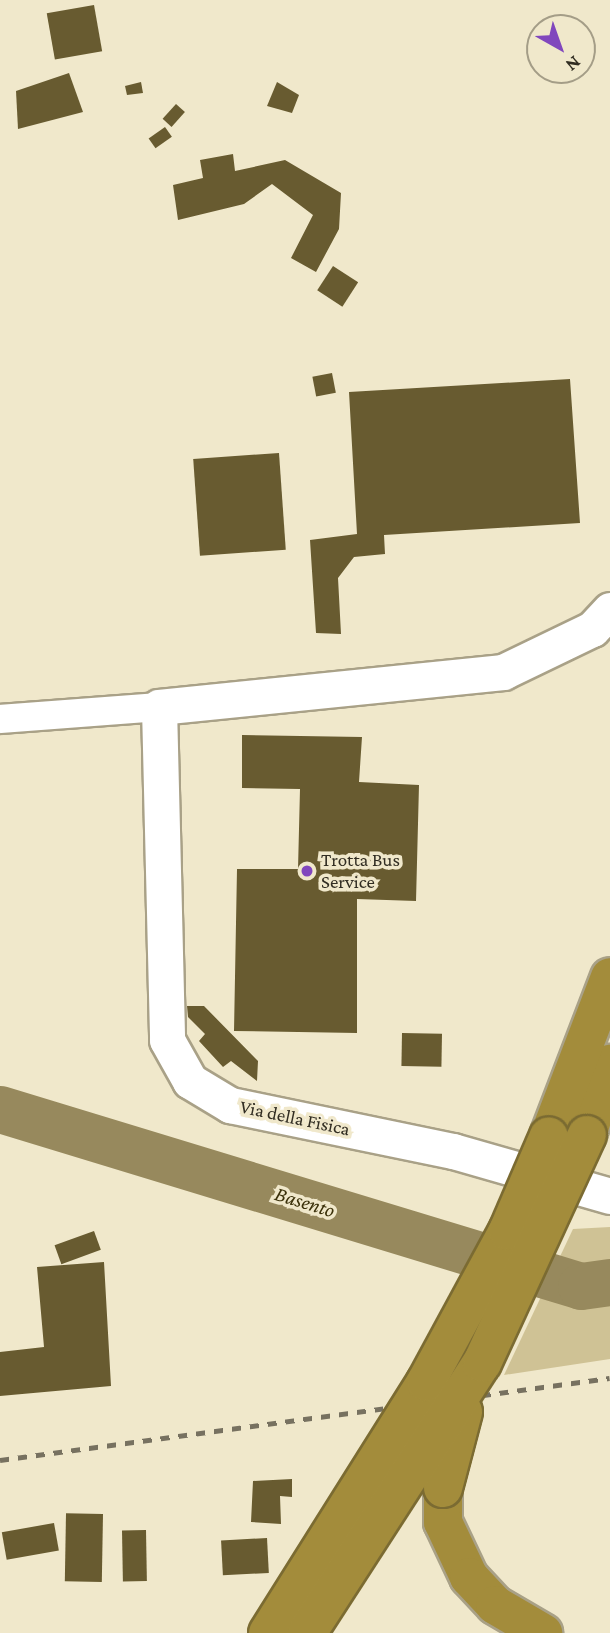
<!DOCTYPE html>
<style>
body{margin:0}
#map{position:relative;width:610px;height:1633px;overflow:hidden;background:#f0e8cb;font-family:"Crimson Pro",serif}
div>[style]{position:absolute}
.green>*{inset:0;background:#cfc295}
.river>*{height:47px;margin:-23.5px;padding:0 23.5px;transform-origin:23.5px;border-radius:23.5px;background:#97895d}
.building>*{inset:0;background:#685b30;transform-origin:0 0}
.roads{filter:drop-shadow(2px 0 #a9a187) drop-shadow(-2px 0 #a9a187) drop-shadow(0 2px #a9a187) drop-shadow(0 -2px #a9a187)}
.minor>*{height:28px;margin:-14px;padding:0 14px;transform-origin:14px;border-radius:14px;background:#fff}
.tertiary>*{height:35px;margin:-17.5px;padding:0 17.5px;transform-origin:17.5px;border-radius:17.5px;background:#fff}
.motorway>*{height:38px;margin:-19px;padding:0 19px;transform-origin:19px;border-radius:19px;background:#a38c3b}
.rail>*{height:5px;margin-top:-2.5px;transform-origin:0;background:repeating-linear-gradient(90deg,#777160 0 9px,transparent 0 18px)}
.bridges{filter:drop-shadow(2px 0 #7b6b32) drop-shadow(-2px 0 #7b6b32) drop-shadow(0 2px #7b6b32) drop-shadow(0 -2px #7b6b32)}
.motorway-bridge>*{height:38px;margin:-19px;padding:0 19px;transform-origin:19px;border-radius:19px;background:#a38c3b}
.dots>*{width:19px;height:19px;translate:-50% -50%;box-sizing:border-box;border:4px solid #f0e8cb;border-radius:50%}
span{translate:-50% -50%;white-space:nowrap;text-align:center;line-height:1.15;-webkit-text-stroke:7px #f0e8cb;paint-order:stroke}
.poi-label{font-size:19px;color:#312d22}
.left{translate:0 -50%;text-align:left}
.street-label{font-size:19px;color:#312d22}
.water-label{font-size:21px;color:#3b310a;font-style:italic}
.north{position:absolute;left:526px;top:14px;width:70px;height:70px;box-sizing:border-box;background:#f0e8cb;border:2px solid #a49d87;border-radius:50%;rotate:140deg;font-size:19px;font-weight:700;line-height:28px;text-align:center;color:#312d22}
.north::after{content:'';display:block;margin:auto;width:24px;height:32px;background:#8147bd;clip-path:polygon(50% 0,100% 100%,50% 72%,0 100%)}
</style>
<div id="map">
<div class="green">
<i style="clip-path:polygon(610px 1227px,610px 1359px,504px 1375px,573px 1229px)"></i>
</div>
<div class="river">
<i style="left:0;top:1109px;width:607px;rotate:16.94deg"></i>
<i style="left:581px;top:1286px;width:29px;rotate:-8deg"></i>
</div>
<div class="building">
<i style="left:94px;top:5px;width:47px;height:48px;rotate:80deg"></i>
<i style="clip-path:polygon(69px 73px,83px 112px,18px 129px,16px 91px)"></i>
<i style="clip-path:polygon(141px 82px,143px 93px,127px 95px,125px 86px)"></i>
<i style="clip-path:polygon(277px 82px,299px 95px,292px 113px,267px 106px)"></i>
<i style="left:176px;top:104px;width:12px;height:20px;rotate:42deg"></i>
<i style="left:165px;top:127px;width:12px;height:20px;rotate:55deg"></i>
<i style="clip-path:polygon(233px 154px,235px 171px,285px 160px,341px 193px,339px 229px,316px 272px,291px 258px,313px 215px,272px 184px,244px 204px,178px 220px,173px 185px,203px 178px,200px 160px)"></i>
<i style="left:333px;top:266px;width:30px;height:29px;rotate:33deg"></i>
<i style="left:332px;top:373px;width:20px;height:20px;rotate:79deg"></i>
<i style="clip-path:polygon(570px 379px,580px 523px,384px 535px,385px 554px,354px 557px,338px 578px,341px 634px,316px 633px,310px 540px,357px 534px,349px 392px)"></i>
<i style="left:279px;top:453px;width:97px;height:86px;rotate:86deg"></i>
<i style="clip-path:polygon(242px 735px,362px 737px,359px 782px,419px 785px,416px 901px,357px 899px,357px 1033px,234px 1031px,237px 869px,298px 869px,300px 789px,242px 788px)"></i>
<i style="clip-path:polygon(187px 1006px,204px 1006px,258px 1061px,257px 1081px,231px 1061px,223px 1067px,199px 1041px,205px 1034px,188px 1017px)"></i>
<i style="left:402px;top:1033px;width:40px;height:33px;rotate:1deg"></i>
<i style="left:94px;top:1231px;width:20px;height:42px;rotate:70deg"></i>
<i style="clip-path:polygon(104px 1262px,111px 1386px,0 1396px,0 1352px,44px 1347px,37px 1267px)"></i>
<i style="clip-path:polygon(292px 1479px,292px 1497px,280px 1496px,281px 1524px,251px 1522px,253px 1481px)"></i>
<i style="left:103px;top:1514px;width:68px;height:37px;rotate:91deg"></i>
<i style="left:54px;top:1523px;width:28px;height:53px;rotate:80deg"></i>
<i style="left:146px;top:1530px;width:51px;height:24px;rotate:89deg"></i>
<i style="left:267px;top:1538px;width:35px;height:46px;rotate:87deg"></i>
</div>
<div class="roads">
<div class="minor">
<i style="left:0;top:719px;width:159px;rotate:-4.3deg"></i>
</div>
<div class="tertiary">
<i style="left:610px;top:610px;width:26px;rotate:133deg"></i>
<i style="left:592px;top:629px;width:99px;rotate:154.2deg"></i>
<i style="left:503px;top:672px;width:346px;rotate:174.2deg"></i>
<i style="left:159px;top:707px;width:333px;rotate:88.6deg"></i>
<i style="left:167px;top:1040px;width:47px;rotate:60.7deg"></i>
<i style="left:190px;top:1081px;width:47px;rotate:31deg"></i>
<i style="left:230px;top:1105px;width:228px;rotate:11.7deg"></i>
<i style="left:453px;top:1151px;width:163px;rotate:16deg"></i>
</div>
<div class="motorway">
<i style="left:587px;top:1135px;width:75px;rotate:-72.1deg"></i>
<i style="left:549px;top:1136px;width:170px;rotate:-69deg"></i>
<i style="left:443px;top:1488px;width:34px;rotate:90deg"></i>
<i style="left:443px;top:1522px;width:61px;rotate:64.7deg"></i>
<i style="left:469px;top:1577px;width:38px;rotate:47deg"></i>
<i style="left:495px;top:1605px;width:56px;rotate:30.3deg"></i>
</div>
</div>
<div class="rail">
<i style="left:0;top:1460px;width:615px;rotate:-7.66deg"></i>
</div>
<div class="bridges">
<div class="motorway-bridge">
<i style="left:443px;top:1488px;width:79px;rotate:-75.3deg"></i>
<i style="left:268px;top:1633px;width:297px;rotate:-57.8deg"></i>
<i style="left:426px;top:1382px;width:172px;rotate:-61.5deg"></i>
<i style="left:508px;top:1231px;width:103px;rotate:-66.7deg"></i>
<i style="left:307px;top:1633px;width:322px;rotate:-57.1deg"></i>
<i style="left:482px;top:1363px;width:251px;rotate:-65.3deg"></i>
</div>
</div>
<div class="dots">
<i style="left:307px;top:871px;background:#8147bd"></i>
</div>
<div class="poi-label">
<span class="left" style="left:321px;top:871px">Trotta Bus<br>Service</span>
</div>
<div class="street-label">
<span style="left:295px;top:1118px;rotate:12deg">Via della Fisica</span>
</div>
<div class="water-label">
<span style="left:305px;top:1202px;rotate:17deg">Basento</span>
</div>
<div class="north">N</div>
</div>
